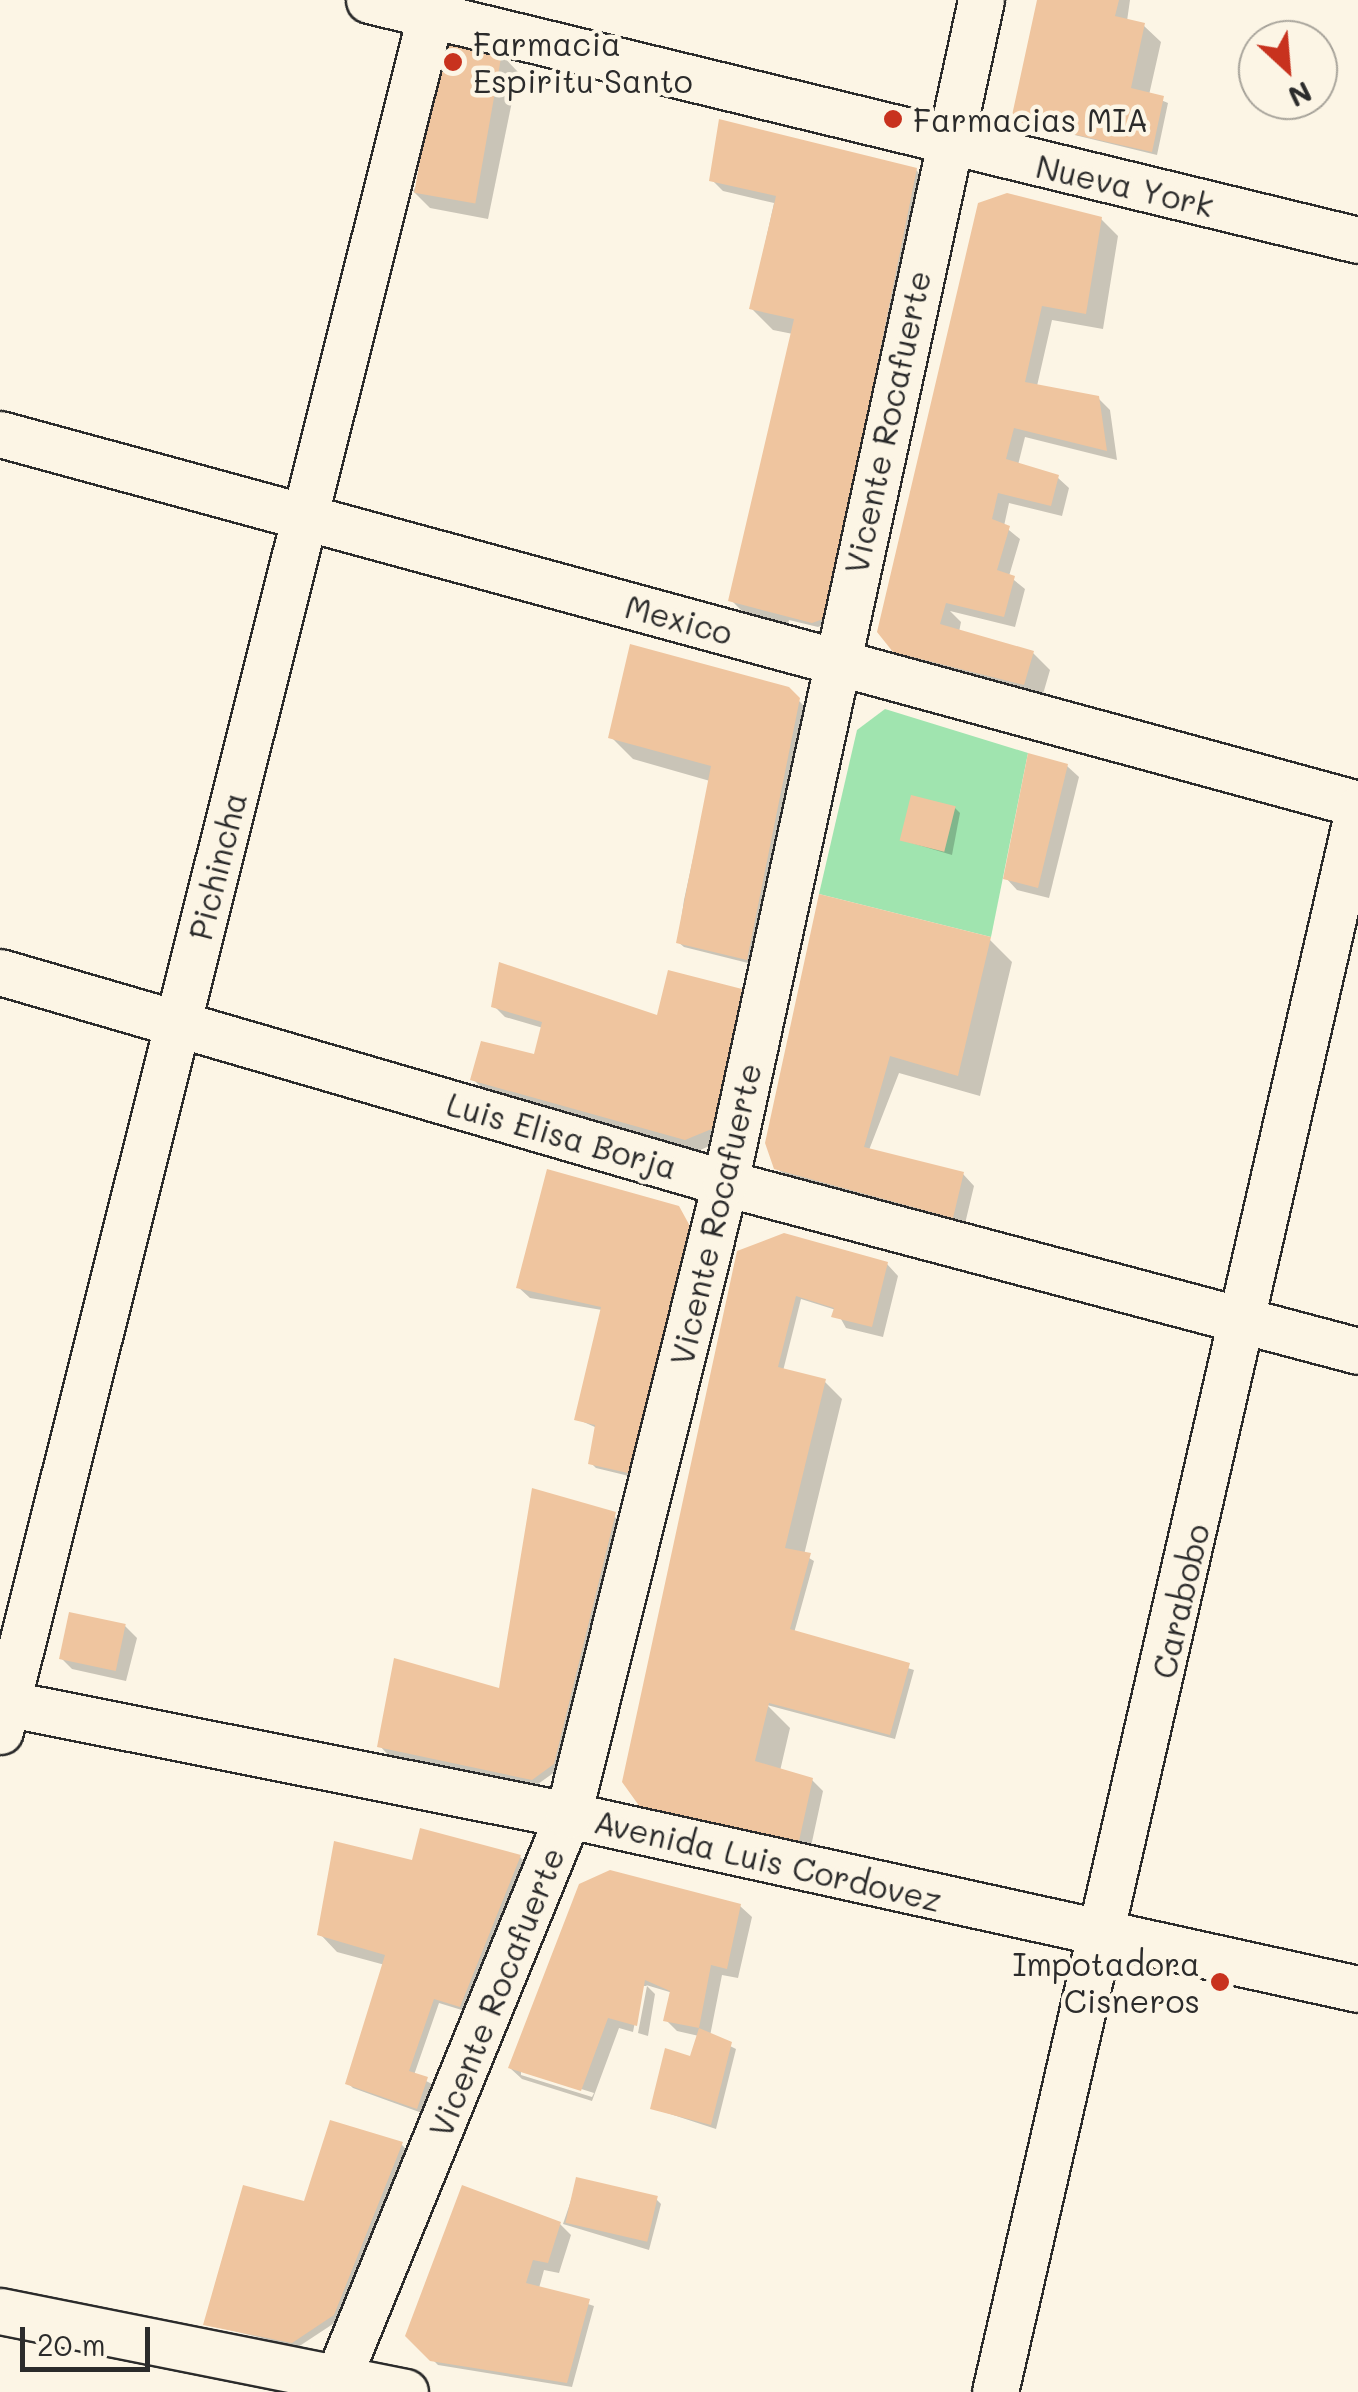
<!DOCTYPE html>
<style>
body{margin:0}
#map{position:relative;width:1358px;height:2392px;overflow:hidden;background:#fcf5e5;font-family:Mali,sans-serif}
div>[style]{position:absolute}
.green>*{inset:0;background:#a0e4af}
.shadow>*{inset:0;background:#0003}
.building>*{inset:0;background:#efc59f;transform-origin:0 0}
.roads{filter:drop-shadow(2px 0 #2b2b2b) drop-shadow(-2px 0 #2b2b2b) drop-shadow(0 2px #2b2b2b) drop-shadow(0 -2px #2b2b2b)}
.minor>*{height:45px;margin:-22.5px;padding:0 22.5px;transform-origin:22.5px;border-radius:22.5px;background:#fcf5e5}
.dots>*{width:28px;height:28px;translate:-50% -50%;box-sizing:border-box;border:5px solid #fcf5e5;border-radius:50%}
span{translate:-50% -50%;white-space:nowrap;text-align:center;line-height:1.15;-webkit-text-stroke:9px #fcf5e5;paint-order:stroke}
.poi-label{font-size:32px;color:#2b2b2b}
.left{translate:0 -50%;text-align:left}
.right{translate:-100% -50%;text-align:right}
.street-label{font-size:32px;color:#2b2b2b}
.north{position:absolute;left:1238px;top:20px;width:100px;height:100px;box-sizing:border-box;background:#fcf5e5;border:2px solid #a8a49b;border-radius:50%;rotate:154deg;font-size:28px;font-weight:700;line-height:40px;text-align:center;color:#2b2b2b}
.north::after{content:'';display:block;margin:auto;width:35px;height:45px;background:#c8321e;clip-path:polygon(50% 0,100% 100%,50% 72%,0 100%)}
.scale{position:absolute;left:20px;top:2327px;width:130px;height:45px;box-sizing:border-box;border:5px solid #2b2b2b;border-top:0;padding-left:12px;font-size:30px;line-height:35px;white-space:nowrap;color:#2b2b2b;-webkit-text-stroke:8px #fcf5e5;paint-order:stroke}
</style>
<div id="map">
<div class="green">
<i style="clip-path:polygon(885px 709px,1028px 753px,991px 937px,819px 894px,857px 730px)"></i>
</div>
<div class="shadow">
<i style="clip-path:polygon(1039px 0,1130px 0,1127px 21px,1143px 25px,1161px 42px,1149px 95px,1168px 103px,1157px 155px,1013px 120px)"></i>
<i style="clip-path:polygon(501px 54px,518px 72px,488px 219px,430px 208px,413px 191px)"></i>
<i style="clip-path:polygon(916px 170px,938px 192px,831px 622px,818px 627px,789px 620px,787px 628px,748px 617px,731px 600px,793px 334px,773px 330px,751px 308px,774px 203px,723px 191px,712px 180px)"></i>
<i style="clip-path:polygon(1101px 219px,1118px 236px,1103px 329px,1052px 320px,1037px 386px,1098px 398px,1110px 410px,1117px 460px,1025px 437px,1018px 465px,1057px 477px,1069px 488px,1062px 516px,1009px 503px,1004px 526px,1020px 539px,1009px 576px,1025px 589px,1015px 627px,950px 611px,961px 622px,959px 632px,1033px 653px,1050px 670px,1041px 701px,913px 668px,895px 650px,961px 292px)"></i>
<i style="clip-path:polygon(788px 690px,804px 706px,786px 794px,798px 806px,752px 964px,684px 947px,678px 942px,684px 900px,710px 781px,633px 759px,611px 737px)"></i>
<i style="clip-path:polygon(1067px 766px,1079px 777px,1049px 898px,1017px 890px,1006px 878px)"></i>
<i style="clip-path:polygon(955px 808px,960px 813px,952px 855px,905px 841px)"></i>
<i style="clip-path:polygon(990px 940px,1012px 962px,980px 1096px,899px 1073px,869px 1150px,963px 1174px,974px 1186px,964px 1228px,782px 1173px,776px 1167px)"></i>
<i style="clip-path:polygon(501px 965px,659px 1018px,741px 991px,746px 996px,725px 1139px,698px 1151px,485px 1091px,473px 1079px,536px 1057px,543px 1028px,505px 1017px,494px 1006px)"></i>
<i style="clip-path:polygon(678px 1208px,695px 1235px,633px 1477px,596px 1468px,591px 1463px,597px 1428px,577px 1419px,602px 1310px,530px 1298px,518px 1287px)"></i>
<i style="clip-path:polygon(739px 1253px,887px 1264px,898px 1276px,883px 1337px,846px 1328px,836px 1310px,801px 1299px,783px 1371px,825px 1382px,842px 1399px,804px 1555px,814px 1561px,794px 1633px,914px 1670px,895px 1739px,767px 1705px,790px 1728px,780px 1771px,812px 1780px,823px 1791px,810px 1851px,654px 1818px,624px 1782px)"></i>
<i style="clip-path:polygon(534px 1491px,620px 1519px,559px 1769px,538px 1784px,391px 1758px,380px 1746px,396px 1661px,501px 1691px)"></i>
<i style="clip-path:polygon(125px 1626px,137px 1638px,126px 1681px,72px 1669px,61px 1658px)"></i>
<i style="clip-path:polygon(520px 1857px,531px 1868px,489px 1968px,482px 1966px,465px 2011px,439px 2003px,414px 2075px,432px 2084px,422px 2113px,353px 2088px,348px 2083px,385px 1965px,337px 1952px,320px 1934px,413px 1863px)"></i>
<i style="clip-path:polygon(evenodd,740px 1906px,752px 1917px,738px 1978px,722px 1975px,710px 2036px,736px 2049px,716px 2129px,652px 2108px,692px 2059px,699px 2036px,677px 2031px,666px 2020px,673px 1993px,646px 1985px,655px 1994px,648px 2036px,638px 2033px,647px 1986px,642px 1986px,633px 2032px,619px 2028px,592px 2101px,522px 2079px,510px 2068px,740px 1906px,521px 2070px,594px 2093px,592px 2097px,521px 2075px,521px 2070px)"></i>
<i style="clip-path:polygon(401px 2144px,413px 2156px,339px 2320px,298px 2347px,206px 2324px,313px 2206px)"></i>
<i style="clip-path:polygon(578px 2180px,656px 2199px,661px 2204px,649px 2250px,563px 2224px)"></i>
<i style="clip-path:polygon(560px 2224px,571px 2235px,559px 2273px,544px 2270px,539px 2288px,594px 2306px,572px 2387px,438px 2365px,408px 2335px)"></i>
</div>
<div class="building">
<i style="clip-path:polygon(1037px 0,1119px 0,1115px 16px,1145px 23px,1131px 88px,1164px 96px,1152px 152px,1011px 120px)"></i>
<i style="left:441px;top:41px;width:62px;height:154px;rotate:10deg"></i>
<i style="clip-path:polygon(719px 119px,917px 168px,826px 618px,812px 623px,728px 601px,794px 319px,749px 309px,776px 196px,709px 181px)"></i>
<i style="clip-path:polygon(1007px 193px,1102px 217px,1086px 314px,1042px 306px,1025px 382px,1099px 396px,1107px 451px,1014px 428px,1006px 459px,1059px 475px,1051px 506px,998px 493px,992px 519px,1010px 526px,997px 570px,1015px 576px,1004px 617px,946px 603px,940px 624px,1034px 651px,1024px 685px,893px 652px,877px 632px,978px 203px)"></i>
<i style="clip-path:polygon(630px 644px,789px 687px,800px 698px,747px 960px,676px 943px,711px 766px,608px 738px)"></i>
<i style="clip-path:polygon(1028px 753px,1068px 764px,1038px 888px,1003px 879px)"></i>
<i style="left:911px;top:795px;width:46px;height:47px;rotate:14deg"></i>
<i style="clip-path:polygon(819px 894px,991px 937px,958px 1076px,890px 1056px,864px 1147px,964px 1172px,953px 1218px,774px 1169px,765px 1143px)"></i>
<i style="clip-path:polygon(499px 962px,657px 1015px,668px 970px,742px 989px,714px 1128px,685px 1140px,470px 1080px,481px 1041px,534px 1054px,542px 1022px,491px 1007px)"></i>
<i style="clip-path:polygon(547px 1169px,679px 1206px,691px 1228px,628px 1473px,588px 1464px,595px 1425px,574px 1420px,601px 1307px,516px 1288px)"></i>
<i style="clip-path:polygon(784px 1233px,888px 1262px,872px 1327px,831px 1317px,834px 1308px,796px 1296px,778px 1367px,826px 1379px,785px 1548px,811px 1553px,790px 1629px,910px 1663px,890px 1735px,769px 1703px,755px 1761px,813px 1778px,799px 1841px,640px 1807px,622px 1782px,737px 1251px)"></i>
<i style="clip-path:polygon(532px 1488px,616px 1512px,554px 1764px,532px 1780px,377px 1747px,394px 1658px,499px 1688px)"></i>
<i style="left:69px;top:1612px;width:58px;height:48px;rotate:12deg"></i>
<i style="clip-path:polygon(420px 1828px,521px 1855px,460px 2007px,434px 1999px,409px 2071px,428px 2077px,417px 2109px,345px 2084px,385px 1955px,317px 1935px,334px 1841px,412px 1860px)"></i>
<i style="clip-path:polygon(610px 1870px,741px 1904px,727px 1969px,711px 1965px,699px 2028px,663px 2021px,670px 1991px,645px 1980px,637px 2026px,608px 2018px,581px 2091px,508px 2068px,579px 1884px)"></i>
<i style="clip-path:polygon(699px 2028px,732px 2042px,711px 2125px,650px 2109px,665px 2048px,690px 2056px)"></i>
<i style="clip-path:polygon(330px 2120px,403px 2142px,334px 2315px,292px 2343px,203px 2325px,243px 2185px,304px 2201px)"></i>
<i style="left:576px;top:2177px;width:84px;height:47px;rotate:13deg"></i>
<i style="clip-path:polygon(462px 2185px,561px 2222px,548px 2263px,533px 2260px,526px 2283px,590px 2299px,567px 2383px,430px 2361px,405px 2336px)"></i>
</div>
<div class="roads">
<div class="minor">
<i style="left:369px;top:0;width:1018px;rotate:13.64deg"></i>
<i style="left:0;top:434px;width:1408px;rotate:15.24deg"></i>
<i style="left:0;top:972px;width:755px;rotate:16.23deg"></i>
<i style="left:725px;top:1183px;width:655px;rotate:14.86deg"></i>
<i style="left:0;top:1702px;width:579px;rotate:11.25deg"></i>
<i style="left:568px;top:1815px;width:809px;rotate:12.42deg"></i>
<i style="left:0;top:1731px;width:1785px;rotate:-75.92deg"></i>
<i style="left:0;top:2311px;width:413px;rotate:11.3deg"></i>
<i style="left:332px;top:2392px;width:623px;rotate:-67.75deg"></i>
<i style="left:568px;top:1815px;width:651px;rotate:-76.05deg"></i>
<i style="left:725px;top:1183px;width:1210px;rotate:-77.79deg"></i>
<i style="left:995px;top:2392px;width:1624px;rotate:-77.08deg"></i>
</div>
</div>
<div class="dots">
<i style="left:453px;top:62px;background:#c8321e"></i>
<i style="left:893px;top:119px;background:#c8321e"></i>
<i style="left:1220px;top:1982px;background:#c8321e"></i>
</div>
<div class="poi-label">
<span class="left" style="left:473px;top:62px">Farmacia<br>Espiritu Santo</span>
<span class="left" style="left:913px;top:119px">Farmacias MIA</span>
<span class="right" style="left:1200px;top:1982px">Impotadora<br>Cisneros</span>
</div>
<div class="street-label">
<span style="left:1125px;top:185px;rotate:13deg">Nueva York</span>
<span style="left:887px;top:422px;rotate:-78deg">Vicente Rocafuerte</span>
<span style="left:679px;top:619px;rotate:15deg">Mexico</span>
<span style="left:217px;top:866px;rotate:-76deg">Pichincha</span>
<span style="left:562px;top:1135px;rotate:16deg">Luis Elisa Borja</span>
<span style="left:715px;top:1214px;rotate:-77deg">Vicente Rocafuerte</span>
<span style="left:1180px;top:1601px;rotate:-77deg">Carabobo</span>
<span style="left:768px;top:1860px;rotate:13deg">Avenida Luis Cordovez</span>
<span style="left:496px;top:1992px;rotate:-68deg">Vicente Rocafuerte</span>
</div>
<div class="north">N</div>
<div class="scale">20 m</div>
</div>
